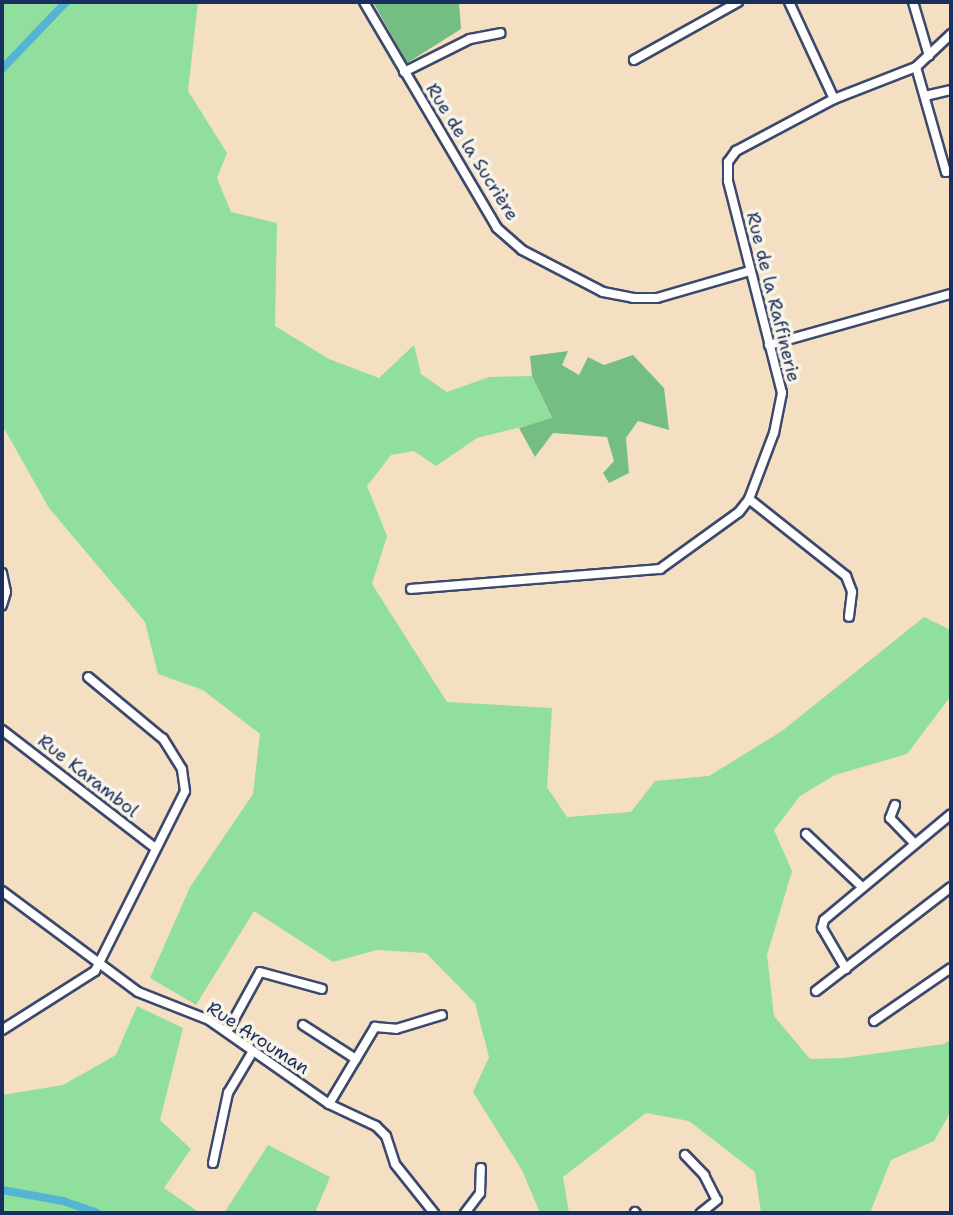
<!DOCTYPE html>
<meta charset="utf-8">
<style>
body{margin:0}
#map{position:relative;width:953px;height:1215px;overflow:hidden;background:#f4dfc3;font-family:"Shantell Sans",sans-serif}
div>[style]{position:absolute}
.green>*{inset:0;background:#91df9d}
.forest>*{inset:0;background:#74be84}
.canal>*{height:8px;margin:-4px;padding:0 4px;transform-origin:4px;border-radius:4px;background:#55b4d3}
.roads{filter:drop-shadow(2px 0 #3c496d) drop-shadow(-2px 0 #3c496d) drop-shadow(0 2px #3c496d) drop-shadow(0 -2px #3c496d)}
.minor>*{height:8px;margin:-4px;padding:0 4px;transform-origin:4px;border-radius:4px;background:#fff}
span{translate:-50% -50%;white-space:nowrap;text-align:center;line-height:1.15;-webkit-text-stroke:7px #f7f3e8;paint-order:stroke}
.street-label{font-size:18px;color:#1b2f5e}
.frame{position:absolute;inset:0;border:4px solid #1b2f5e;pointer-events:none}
</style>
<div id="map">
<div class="green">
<i style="clip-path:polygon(2px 2px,198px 2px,188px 91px,227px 153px,217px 178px,231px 212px,277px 223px,275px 326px,329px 359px,379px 378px,414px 345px,421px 374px,447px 392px,489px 377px,532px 376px,552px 419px,477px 438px,436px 466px,414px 451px,391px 455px,367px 486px,387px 536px,372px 584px,447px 702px,552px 708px,547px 787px,567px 817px,631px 812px,655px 781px,709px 776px,782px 731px,924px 617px,951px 630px,950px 697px,907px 754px,835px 775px,800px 796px,774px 830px,792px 871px,767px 955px,774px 1016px,810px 1059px,844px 1058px,944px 1044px,951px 1039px,951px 1111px,934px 1141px,891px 1160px,870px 1213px,761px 1213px,755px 1172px,689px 1121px,646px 1113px,563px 1177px,569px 1213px,540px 1213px,522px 1170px,473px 1092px,489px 1057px,475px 1003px,426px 953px,377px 950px,333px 962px,254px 911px,196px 1005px,150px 978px,190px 887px,253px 794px,260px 734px,203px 690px,158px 674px,145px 622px,49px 508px,2px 425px)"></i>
<i style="clip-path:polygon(137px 1006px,183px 1028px,160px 1120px,191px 1149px,164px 1188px,200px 1213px,2px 1213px,2px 1095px,63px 1085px,116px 1055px)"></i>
<i style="clip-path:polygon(268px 1145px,330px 1177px,315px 1213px,224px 1213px)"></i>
</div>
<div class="forest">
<i style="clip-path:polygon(373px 2px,459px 2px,461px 29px,407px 63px)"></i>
<i style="clip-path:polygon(568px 351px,562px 365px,579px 375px,588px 357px,604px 365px,633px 355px,664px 388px,669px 430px,638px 421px,626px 438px,629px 473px,609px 483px,603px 473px,614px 461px,607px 437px,553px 433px,535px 457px,519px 428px,552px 418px,532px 376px,530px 356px)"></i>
</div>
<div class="canal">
<i style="left:2px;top:69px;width:93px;rotate:-46.3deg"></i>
<i style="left:2px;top:1190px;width:62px;rotate:10.2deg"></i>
<i style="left:63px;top:1201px;width:36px;rotate:19deg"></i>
</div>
<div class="roads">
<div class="minor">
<i style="left:364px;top:2px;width:262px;rotate:59.5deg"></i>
<i style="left:497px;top:228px;width:33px;rotate:41deg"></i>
<i style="left:522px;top:250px;width:91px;rotate:27.4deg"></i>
<i style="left:603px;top:292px;width:31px;rotate:11deg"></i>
<i style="left:633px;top:298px;width:24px"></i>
<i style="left:657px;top:298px;width:97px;rotate:-16.2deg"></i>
<i style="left:789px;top:2px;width:107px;rotate:65.1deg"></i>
<i style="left:913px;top:2px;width:56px;rotate:73.5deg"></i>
<i style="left:634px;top:60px;width:119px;rotate:-29.1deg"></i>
<i style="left:916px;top:67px;width:109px;rotate:74.1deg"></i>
<i style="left:946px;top:172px;width:5px;rotate:-11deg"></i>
<i style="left:404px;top:72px;width:74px;rotate:-26.6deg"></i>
<i style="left:470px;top:39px;width:31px;rotate:-11deg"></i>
<i style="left:925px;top:96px;width:27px;rotate:-13deg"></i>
<i style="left:769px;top:345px;width:189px;rotate:-15.7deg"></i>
<i style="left:749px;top:499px;width:124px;rotate:38.4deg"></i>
<i style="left:846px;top:576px;width:17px;rotate:69deg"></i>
<i style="left:852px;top:592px;width:25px;rotate:97deg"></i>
<i style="left:2px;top:573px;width:19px;rotate:78deg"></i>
<i style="left:6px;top:592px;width:14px;rotate:107deg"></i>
<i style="left:411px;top:589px;width:250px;rotate:-4.6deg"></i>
<i style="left:660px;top:569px;width:97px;rotate:-35.8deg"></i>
<i style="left:739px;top:512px;width:16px;rotate:-52deg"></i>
<i style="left:749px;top:499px;width:71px;rotate:-69.3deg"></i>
<i style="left:774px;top:433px;width:41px;rotate:-78.7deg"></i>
<i style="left:782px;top:393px;width:219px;rotate:-104.3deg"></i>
<i style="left:728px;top:181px;width:19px;rotate:-90deg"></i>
<i style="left:728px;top:162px;width:14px;rotate:-54deg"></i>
<i style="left:736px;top:151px;width:111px;rotate:-28deg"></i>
<i style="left:834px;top:99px;width:88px;rotate:-21.3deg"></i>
<i style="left:916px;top:67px;width:48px;rotate:-43.3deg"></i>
<i style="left:2px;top:730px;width:193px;rotate:37.6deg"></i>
<i style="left:895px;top:805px;width:14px;rotate:111deg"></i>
<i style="left:890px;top:818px;width:35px;rotate:46deg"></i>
<i style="left:806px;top:834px;width:77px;rotate:43.4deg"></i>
<i style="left:2px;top:891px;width:169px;rotate:36.6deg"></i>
<i style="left:138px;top:992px;width:76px;rotate:21.5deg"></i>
<i style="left:209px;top:1020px;width:146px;rotate:35deg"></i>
<i style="left:329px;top:1104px;width:52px;rotate:25.1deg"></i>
<i style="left:376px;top:1126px;width:14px;rotate:45deg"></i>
<i style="left:386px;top:1136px;width:29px;rotate:72deg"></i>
<i style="left:395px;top:1164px;width:63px;rotate:51.5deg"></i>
<i style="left:846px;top:969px;width:48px;rotate:-120.3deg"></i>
<i style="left:822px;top:928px;width:8px;rotate:-76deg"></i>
<i style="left:824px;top:920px;width:165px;rotate:-39.8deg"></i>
<i style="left:816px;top:991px;width:170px;rotate:-37.6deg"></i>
<i style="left:874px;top:1021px;width:93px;rotate:-34.5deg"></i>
<i style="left:303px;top:1025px;width:63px;rotate:32.7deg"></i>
<i style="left:2px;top:1030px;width:110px;rotate:-32.4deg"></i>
<i style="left:95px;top:971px;width:201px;rotate:-63.4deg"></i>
<i style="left:185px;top:791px;width:22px;rotate:-98deg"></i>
<i style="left:182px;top:769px;width:36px;rotate:-122deg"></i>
<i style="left:163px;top:739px;width:97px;rotate:-140.4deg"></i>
<i style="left:227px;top:1032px;width:68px;rotate:-61.2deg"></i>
<i style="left:260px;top:972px;width:64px;rotate:15.3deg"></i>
<i style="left:329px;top:1104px;width:90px;rotate:-59.1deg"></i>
<i style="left:375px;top:1027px;width:21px;rotate:5deg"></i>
<i style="left:396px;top:1029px;width:48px;rotate:-16.9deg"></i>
<i style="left:685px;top:1155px;width:28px;rotate:46deg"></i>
<i style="left:704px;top:1175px;width:28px;rotate:63deg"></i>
<i style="left:717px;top:1200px;width:21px;rotate:141deg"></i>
<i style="left:213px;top:1163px;width:72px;rotate:-77.9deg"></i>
<i style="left:228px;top:1093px;width:49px;rotate:-59.2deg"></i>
<i style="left:635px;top:1212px;width:1px;rotate:45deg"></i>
<i style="left:465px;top:1213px;width:25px;rotate:-53deg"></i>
<i style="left:480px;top:1193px;width:25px;rotate:-88deg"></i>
</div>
</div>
<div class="street-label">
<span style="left:472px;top:152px;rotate:58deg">Rue de la Sucrière</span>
<span style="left:773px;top:297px;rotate:76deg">Rue de la Raffinerie</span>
<span style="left:88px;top:776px;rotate:38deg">Rue Karambol</span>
<span style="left:258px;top:1038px;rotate:33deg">Rue Arouman</span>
</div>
<div class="frame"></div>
</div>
